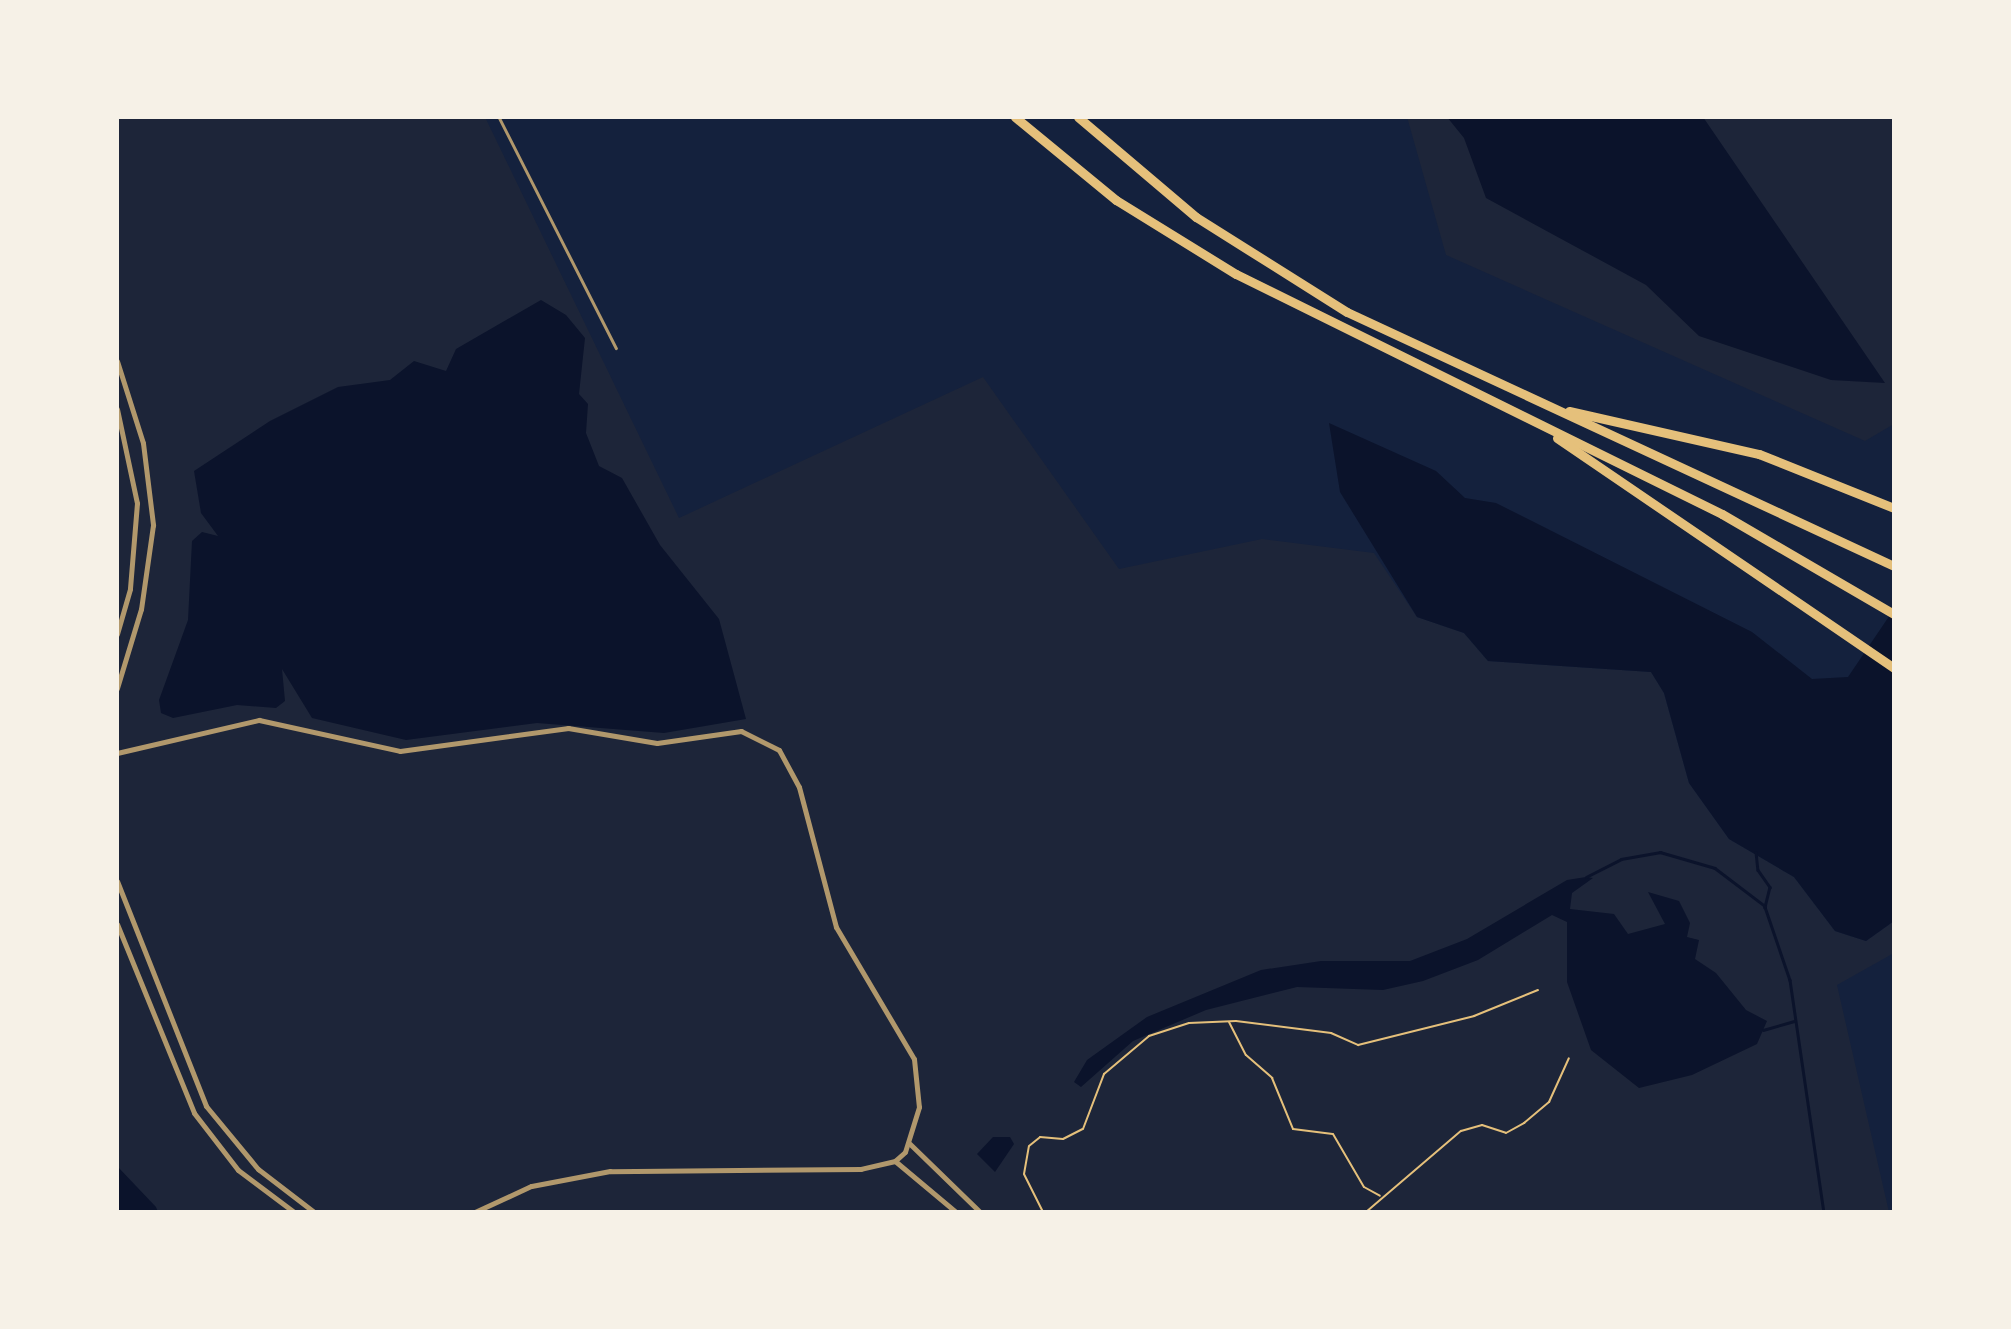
<!DOCTYPE html>
<style>
body{margin:0}
#map{position:relative;width:2011px;height:1329px;overflow:hidden;background:#14213d;font-family:"Fira Sans Condensed",sans-serif}
div>[style]{position:absolute}
.green>*{inset:0;background:#1d2539}
.water>*{inset:0;background:#0b132b}
.stream>*{height:2.5px;margin:-1.25px;padding:0 1.25px;transform-origin:1.25px;border-radius:1.25px;background:#0b132b}
.path>*{height:2px;margin:-1px;padding:0 1px;transform-origin:1px;border-radius:1px;background:#e5c07b}
.service>*{height:2.5px;margin:-1.25px;padding:0 1.25px;transform-origin:1.25px;border-radius:1.25px;background:#b1986c}
.minor>*{height:5px;margin:-2.5px;padding:0 2.5px;transform-origin:2.5px;border-radius:2.5px;background:#b1986c}
.motorway>*{height:9px;margin:-4.5px;padding:0 4.5px;transform-origin:4.5px;border-radius:4.5px;background:#e5c07b}
span{translate:-50% -50%;white-space:nowrap;text-align:center;line-height:1.15;-webkit-text-stroke:7px #f6f1e7;paint-order:stroke}
.frame{position:absolute;inset:0;border:119px solid #f6f1e7;pointer-events:none}
</style>
<div id="map">
<div class="green">
<i style="clip-path:polygon(117px 117px,485px 117px,679px 518px,983px 377px,1119px 569px,1262px 539px,1374px 553px,1417px 617px,1464px 633px,1488px 661px,1651px 672px,1664px 693px,1689px 783px,1729px 839px,1794px 877px,1835px 931px,1866px 941px,1894px 921px,1894px 953px,1837px 985px,1889px 1212px,117px 1212px)"></i>
<i style="clip-path:polygon(1407px 117px,1894px 117px,1894px 424px,1865px 441px,1446px 255px)"></i>
</div>
<div class="water">
<i style="clip-path:polygon(1447px 117px,1703px 117px,1885px 383px,1831px 380px,1699px 336px,1646px 285px,1486px 198px,1464px 138px)"></i>
<i style="clip-path:polygon(541px 300px,566px 315px,585px 338px,579px 394px,588px 404px,586px 433px,599px 466px,622px 478px,660px 545px,719px 619px,746px 719px,664px 733px,537px 723px,406px 740px,312px 718px,282px 669px,285px 701px,276px 708px,237px 705px,173px 718px,161px 713px,159px 700px,188px 620px,192px 541px,202px 532px,218px 536px,201px 513px,194px 471px,270px 421px,338px 387px,390px 380px,414px 361px,446px 371px,456px 349px)"></i>
<i style="clip-path:polygon(1329px 423px,1436px 471px,1465px 498px,1496px 503px,1752px 632px,1812px 679px,1848px 677px,1894px 609px,1894px 921px,1866px 941px,1835px 931px,1794px 877px,1729px 839px,1689px 783px,1664px 693px,1651px 672px,1488px 661px,1464px 633px,1417px 617px,1340px 492px)"></i>
<i style="clip-path:polygon(1586px 877px,1593px 878px,1572px 893px,1570px 909px,1614px 914px,1628px 934px,1665px 924px,1648px 892px,1679px 901px,1690px 923px,1687px 937px,1699px 940px,1695px 959px,1716px 973px,1746px 1010px,1767px 1021px,1757px 1044px,1692px 1075px,1639px 1088px,1591px 1050px,1567px 982px,1567px 922px,1552px 915px,1478px 960px,1423px 981px,1383px 990px,1297px 987px,1206px 1010px,1133px 1041px,1081px 1087px,1074px 1082px,1087px 1060px,1147px 1017px,1261px 970px,1321px 961px,1410px 961px,1467px 939px,1567px 880px)"></i>
<i style="clip-path:polygon(993px 1137px,1010px 1137px,1014px 1144px,995px 1172px,977px 1154px)"></i>
<i style="clip-path:polygon(117px 1166px,156px 1207px,158px 1212px,117px 1212px)"></i>
</div>
<div class="stream">
<i style="left:1756px;top:852px;width:18px;rotate:84deg"></i>
<i style="left:1758px;top:870px;width:21px;rotate:55deg"></i>
<i style="left:1770px;top:887px;width:21px;rotate:104deg"></i>
<i style="left:1765px;top:907px;width:77px;rotate:71.1deg"></i>
<i style="left:1790px;top:980px;width:234px;rotate:81.7deg"></i>
<i style="left:1586px;top:877px;width:39px;rotate:-27deg"></i>
<i style="left:1621px;top:859px;width:40px;rotate:-10deg"></i>
<i style="left:1660px;top:852px;width:57px;rotate:16.2deg"></i>
<i style="left:1715px;top:868px;width:63px;rotate:37.2deg"></i>
<i style="left:1763px;top:1030px;width:33px;rotate:-16deg"></i>
</div>
<div class="path">
<i style="left:1229px;top:1022px;width:37px;rotate:63deg"></i>
<i style="left:1246px;top:1055px;width:35px;rotate:41deg"></i>
<i style="left:1272px;top:1078px;width:55px;rotate:67.6deg"></i>
<i style="left:1293px;top:1129px;width:40px;rotate:7.1deg"></i>
<i style="left:1333px;top:1134px;width:61px;rotate:59.7deg"></i>
<i style="left:1364px;top:1187px;width:18px;rotate:29deg"></i>
<i style="left:1043px;top:1212px;width:42px;rotate:-116.6deg"></i>
<i style="left:1024px;top:1174px;width:28px;rotate:-80deg"></i>
<i style="left:1029px;top:1146px;width:14px;rotate:-39deg"></i>
<i style="left:1040px;top:1137px;width:23px;rotate:5deg"></i>
<i style="left:1063px;top:1139px;width:22px;rotate:-27deg"></i>
<i style="left:1083px;top:1129px;width:59px;rotate:-69.1deg"></i>
<i style="left:1104px;top:1074px;width:59px;rotate:-40.2deg"></i>
<i style="left:1149px;top:1036px;width:42px;rotate:-18deg"></i>
<i style="left:1189px;top:1023px;width:47px;rotate:-2.4deg"></i>
<i style="left:1236px;top:1021px;width:96px;rotate:7.2deg"></i>
<i style="left:1331px;top:1033px;width:30px;rotate:24deg"></i>
<i style="left:1358px;top:1045px;width:120px;rotate:-14deg"></i>
<i style="left:1474px;top:1016px;width:69px;rotate:-22.1deg"></i>
<i style="left:1366px;top:1212px;width:125px;rotate:-40.5deg"></i>
<i style="left:1461px;top:1131px;width:22px;rotate:-16deg"></i>
<i style="left:1482px;top:1125px;width:25px;rotate:18deg"></i>
<i style="left:1506px;top:1133px;width:21px;rotate:-29deg"></i>
<i style="left:1524px;top:1123px;width:33px;rotate:-40deg"></i>
<i style="left:1549px;top:1102px;width:48px;rotate:-65.6deg"></i>
</div>
<div class="service">
<i style="left:499px;top:117px;width:259px;rotate:63.1deg"></i>
</div>
<div class="minor">
<i style="left:117px;top:361px;width:86px;rotate:72.4deg"></i>
<i style="left:143px;top:443px;width:83px;rotate:83deg"></i>
<i style="left:153px;top:525px;width:85px;rotate:98.1deg"></i>
<i style="left:141px;top:609px;width:83px;rotate:106.9deg"></i>
<i style="left:117px;top:409px;width:96px;rotate:78deg"></i>
<i style="left:137px;top:503px;width:86px;rotate:94.7deg"></i>
<i style="left:130px;top:589px;width:47px;rotate:106.1deg"></i>
<i style="left:117px;top:753px;width:146px;rotate:-13.1deg"></i>
<i style="left:259px;top:720px;width:144px;rotate:12.4deg"></i>
<i style="left:400px;top:751px;width:170px;rotate:-7.8deg"></i>
<i style="left:568px;top:728px;width:90px;rotate:9.6deg"></i>
<i style="left:657px;top:743px;width:85px;rotate:-8.1deg"></i>
<i style="left:741px;top:731px;width:42px;rotate:26.6deg"></i>
<i style="left:779px;top:750px;width:42px;rotate:61.6deg"></i>
<i style="left:799px;top:787px;width:145px;rotate:75.2deg"></i>
<i style="left:836px;top:927px;width:153px;rotate:59.4deg"></i>
<i style="left:914px;top:1059px;width:48px;rotate:84.1deg"></i>
<i style="left:919px;top:1107px;width:47px;rotate:107.3deg"></i>
<i style="left:905px;top:1152px;width:13px;rotate:138deg"></i>
<i style="left:895px;top:1161px;width:35px;rotate:167deg"></i>
<i style="left:861px;top:1169px;width:251px;rotate:179.5deg"></i>
<i style="left:610px;top:1171px;width:80px;rotate:169.2deg"></i>
<i style="left:531px;top:1186px;width:62px;rotate:155.1deg"></i>
<i style="left:117px;top:881px;width:242px;rotate:68.4deg"></i>
<i style="left:206px;top:1106px;width:82px;rotate:50.5deg"></i>
<i style="left:258px;top:1169px;width:71px;rotate:37.5deg"></i>
<i style="left:117px;top:924px;width:204px;rotate:67.8deg"></i>
<i style="left:194px;top:1113px;width:72px;rotate:52.3deg"></i>
<i style="left:238px;top:1170px;width:70px;rotate:36.9deg"></i>
<i style="left:910px;top:1144px;width:98px;rotate:44.2deg"></i>
<i style="left:895px;top:1161px;width:80px;rotate:39.9deg"></i>
</div>
<div class="motorway">
<i style="left:1015px;top:117px;width:131px;rotate:39.4deg"></i>
<i style="left:1116px;top:200px;width:141px;rotate:31.7deg"></i>
<i style="left:1236px;top:274px;width:542px;rotate:26.28deg"></i>
<i style="left:1722px;top:514px;width:199px;rotate:30.2deg"></i>
<i style="left:1078px;top:117px;width:155px;rotate:40.3deg"></i>
<i style="left:1196px;top:217px;width:178px;rotate:32.2deg"></i>
<i style="left:1347px;top:312px;width:603px;rotate:24.91deg"></i>
<i style="left:1569px;top:411px;width:195px;rotate:12.8deg"></i>
<i style="left:1759px;top:454px;width:145px;rotate:21.8deg"></i>
<i style="left:1557px;top:438px;width:408px;rotate:34.3deg"></i>
</div>
<div class="frame"></div>
</div>
